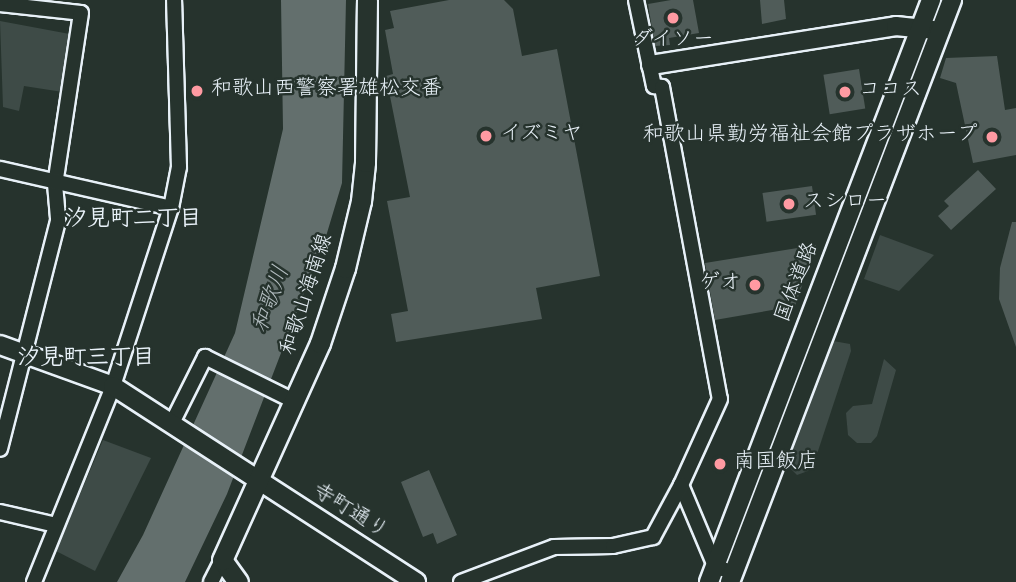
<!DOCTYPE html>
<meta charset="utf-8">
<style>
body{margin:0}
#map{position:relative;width:1016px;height:582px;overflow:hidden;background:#26332d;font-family:"Gochi Hand","Klee One",sans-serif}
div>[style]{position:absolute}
.green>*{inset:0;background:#3e4b47}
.water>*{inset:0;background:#636f6d}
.building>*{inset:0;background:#505c59;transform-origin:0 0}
.roads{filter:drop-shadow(2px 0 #e8f1f8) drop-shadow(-2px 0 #e8f1f8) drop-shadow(0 2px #e8f1f8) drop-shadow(0 -2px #e8f1f8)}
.minor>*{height:14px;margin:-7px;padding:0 7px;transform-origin:7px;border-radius:7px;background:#26332d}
.tertiary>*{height:18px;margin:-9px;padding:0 9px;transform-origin:9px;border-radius:9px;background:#26332d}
.secondary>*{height:19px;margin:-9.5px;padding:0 9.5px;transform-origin:9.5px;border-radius:9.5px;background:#26332d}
.dots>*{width:19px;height:19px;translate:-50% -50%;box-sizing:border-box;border:4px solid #26332d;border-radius:50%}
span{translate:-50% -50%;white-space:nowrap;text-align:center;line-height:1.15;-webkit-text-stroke:5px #26332d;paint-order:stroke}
.poi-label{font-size:21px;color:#e8f1f8}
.left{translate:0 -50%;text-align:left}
.right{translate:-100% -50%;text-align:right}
.street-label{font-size:21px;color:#e8f1f8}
.neighbourhood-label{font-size:23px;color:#e8f1f8;font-weight:700}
.water-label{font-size:23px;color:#b3bdc0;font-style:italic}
</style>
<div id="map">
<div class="green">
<i style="clip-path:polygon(0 21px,75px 35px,69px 93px,24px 86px,19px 111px,3px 107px)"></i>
<i style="clip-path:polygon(880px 235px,934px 255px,899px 291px,864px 279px)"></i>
<i style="clip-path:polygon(833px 341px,850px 344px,851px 351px,818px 451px,808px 471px,797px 475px,787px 465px)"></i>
<i style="clip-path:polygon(884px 359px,896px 370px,877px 436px,871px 443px,857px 443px,848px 435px,846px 413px,853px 406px,872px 404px)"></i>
<i style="clip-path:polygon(103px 440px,151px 458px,95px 571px,56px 551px)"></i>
</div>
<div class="water">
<i style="clip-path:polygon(281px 0,346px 0,342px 183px,327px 233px,227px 494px,185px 582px,117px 582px,143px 535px,235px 333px,283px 129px)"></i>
</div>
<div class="building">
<i style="clip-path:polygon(449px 0,504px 0,513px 9px,522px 56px,557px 49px,600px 276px,536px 288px,542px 319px,396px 342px,391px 314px,408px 311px,387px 201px,410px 197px,386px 76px,393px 74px,385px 30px,394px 28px,390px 11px)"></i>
<i style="clip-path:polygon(671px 0,693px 0,699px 33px,669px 38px,670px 45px,655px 46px,648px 4px)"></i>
<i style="clip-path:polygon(760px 0,784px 0,786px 19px,762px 24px)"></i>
<i style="clip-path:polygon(997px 56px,1005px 110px,1016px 108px,1016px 155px,973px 163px,956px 83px,940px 78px,946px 58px)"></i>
<i style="left:859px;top:69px;width:40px;height:36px;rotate:81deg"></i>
<i style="clip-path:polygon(978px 170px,996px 189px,951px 230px,938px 216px,949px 206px,944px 201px)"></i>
<i style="left:812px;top:186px;width:29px;height:50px;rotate:82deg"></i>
<i style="clip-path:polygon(1012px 222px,1016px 222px,1016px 347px,999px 299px,1000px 268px)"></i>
<i style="clip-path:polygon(816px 245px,795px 306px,715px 320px,705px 263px)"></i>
<i style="clip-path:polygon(429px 470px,457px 535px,437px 544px,433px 533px,423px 537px,401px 482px)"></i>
</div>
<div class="roads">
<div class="minor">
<i style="left:636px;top:0;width:88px;rotate:78.2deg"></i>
<i style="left:654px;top:86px;width:8px;rotate:7deg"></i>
<i style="left:662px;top:87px;width:317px;rotate:79.5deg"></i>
<i style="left:720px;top:399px;width:94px;rotate:114.4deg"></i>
<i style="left:681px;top:485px;width:88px;rotate:67.2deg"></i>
<i style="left:715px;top:566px;width:19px;rotate:21deg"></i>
<i style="left:0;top:4px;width:81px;rotate:6.3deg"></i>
<i style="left:81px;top:13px;width:173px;rotate:98.6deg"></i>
<i style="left:55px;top:184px;width:37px;rotate:85deg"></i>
<i style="left:58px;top:221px;width:235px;rotate:104.3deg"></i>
<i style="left:0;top:169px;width:175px;rotate:12.8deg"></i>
<i style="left:172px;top:423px;width:74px;rotate:-63.4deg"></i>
<i style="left:205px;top:357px;width:99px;rotate:26.3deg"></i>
<i style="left:0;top:512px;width:57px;rotate:13.1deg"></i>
<i style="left:34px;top:582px;width:211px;rotate:-68deg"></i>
<i style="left:113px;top:386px;width:187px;rotate:-72deg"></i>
<i style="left:171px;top:208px;width:42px;rotate:-79deg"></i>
<i style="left:179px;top:167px;width:167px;rotate:-91.7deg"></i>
<i style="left:211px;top:582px;width:25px;rotate:-63deg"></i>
<i style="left:461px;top:582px;width:99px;rotate:-20.6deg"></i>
<i style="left:554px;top:547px;width:59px;rotate:-1deg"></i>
<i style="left:613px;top:546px;width:41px;rotate:-12.7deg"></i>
<i style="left:653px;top:537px;width:59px;rotate:-61.7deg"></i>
</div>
<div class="tertiary">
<i style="left:651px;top:65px;width:248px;rotate:-9deg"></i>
<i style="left:896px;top:26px;width:37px;rotate:6deg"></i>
<i style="left:0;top:345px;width:120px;rotate:19.9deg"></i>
<i style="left:113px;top:386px;width:361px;rotate:32.9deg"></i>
<i style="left:709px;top:582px;width:623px;rotate:-69.12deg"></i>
<i style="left:730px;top:582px;width:623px;rotate:-69.12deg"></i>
</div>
<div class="secondary">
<i style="left:238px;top:582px;width:27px;rotate:-126deg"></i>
<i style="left:222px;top:560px;width:238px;rotate:-65.7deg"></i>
<i style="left:320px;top:343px;width:79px;rotate:-71.6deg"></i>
<i style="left:345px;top:268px;width:69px;rotate:-76.6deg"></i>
<i style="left:361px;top:201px;width:39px;rotate:-84deg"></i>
<i style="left:365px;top:162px;width:162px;rotate:-89.3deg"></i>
</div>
</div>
<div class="dots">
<i style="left:673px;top:18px;background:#ff9aa2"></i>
<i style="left:197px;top:91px;background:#ff9aa2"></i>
<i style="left:845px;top:92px;background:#ff9aa2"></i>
<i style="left:486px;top:136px;background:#ff9aa2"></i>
<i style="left:992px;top:137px;background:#ff9aa2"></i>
<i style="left:789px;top:204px;background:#ff9aa2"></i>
<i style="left:755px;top:285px;background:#ff9aa2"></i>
<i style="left:720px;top:464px;background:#ff9aa2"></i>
</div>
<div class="poi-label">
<span style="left:673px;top:42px">ダイソー</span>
<span class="left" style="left:211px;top:91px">和歌山西警察署雄松交番</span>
<span class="left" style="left:859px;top:92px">ココス</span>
<span class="left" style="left:500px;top:136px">イズミヤ</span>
<span class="right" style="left:978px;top:137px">和歌山県勤労福祉会館プラザホープ</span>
<span class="left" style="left:803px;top:204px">スシロー</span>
<span class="right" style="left:741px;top:285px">ゲオ</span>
<span class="left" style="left:734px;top:464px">南国飯店</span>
</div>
<div class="street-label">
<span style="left:799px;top:283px;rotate:-69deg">国体道路</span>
<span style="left:309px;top:295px;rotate:-72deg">和歌山海南線</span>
<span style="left:349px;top:513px;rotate:32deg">寺町通り</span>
</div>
<div class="neighbourhood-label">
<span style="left:133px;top:221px">汐見町二丁目</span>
<span style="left:86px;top:360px">汐見町三丁目</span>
</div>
<div class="water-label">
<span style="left:273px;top:300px;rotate:-70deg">和歌川</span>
</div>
</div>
